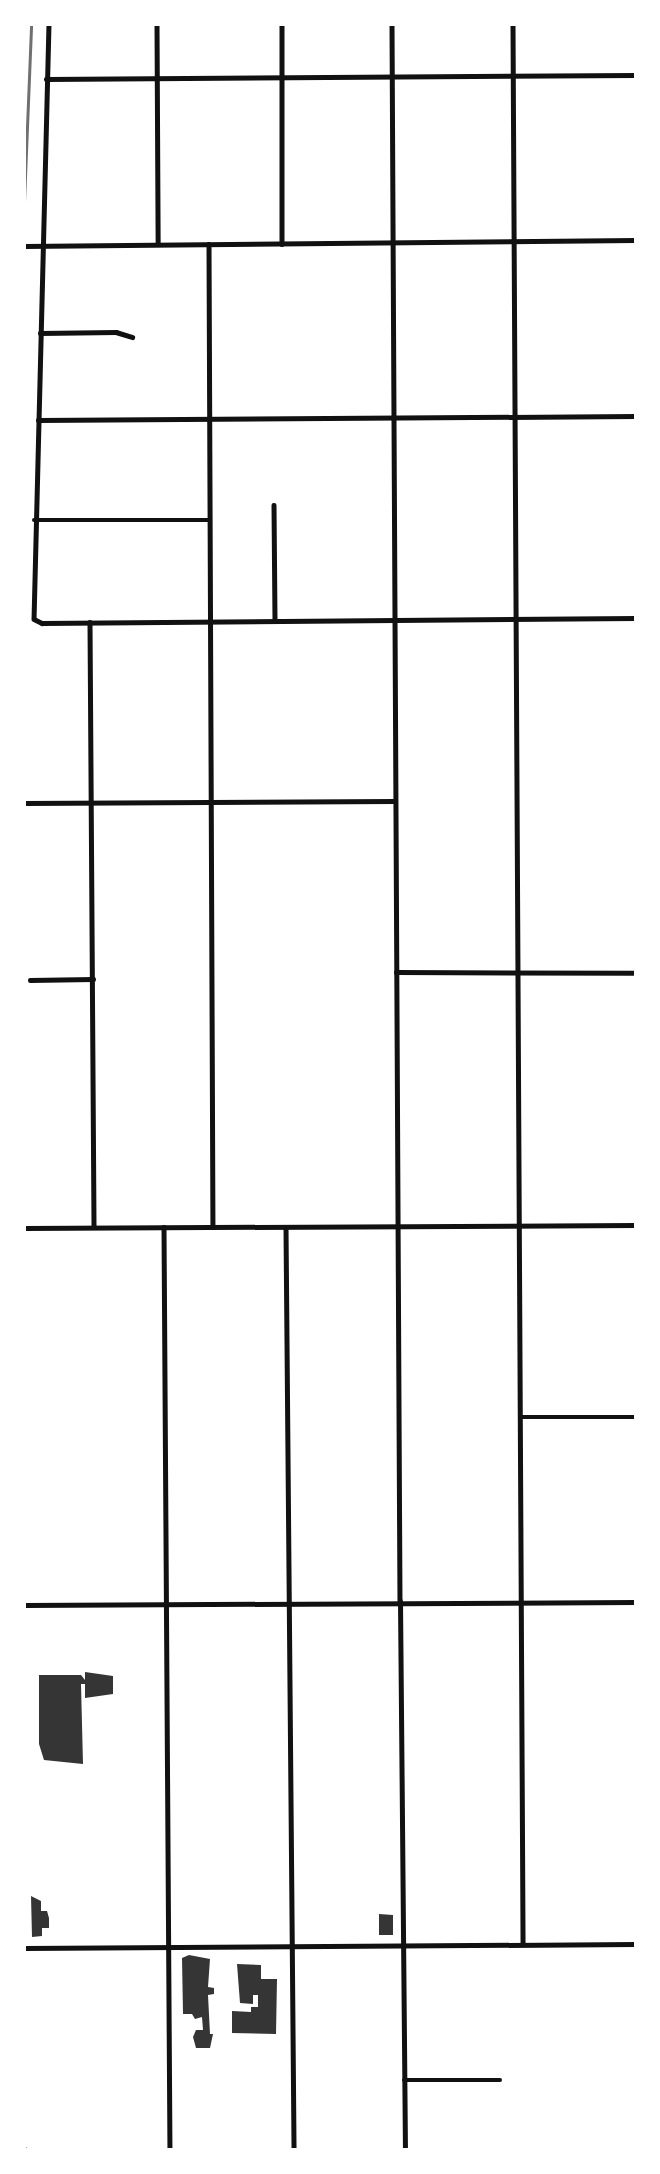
<!DOCTYPE html>
<html>
<head>
<meta charset="utf-8">
<style>
  body { margin:0 }
  #map { position:relative; width:660px; height:2174px; overflow:hidden; background:#fff; font-family:Commissioner,sans-serif }
  div>[style] { position:absolute }
  [style*='--x'] { left:calc(var(--x)*1px); top:calc(var(--y)*1px); width:calc(var(--w)*1px); rotate:calc(var(--a)*1deg) }
  .building>* { inset:0; background:#353535 }
  .minor>* { height:4.5px; margin:-2.25px; padding:0 2.25px; transform-origin:2.25px; border-radius:2.25px; background:#111 }
  .tertiary>* { height:5px; margin:-2.5px; padding:0 2.5px; transform-origin:2.5px; border-radius:2.5px; background:#111 }
  .rail>* { height:2.5px; margin:-1.25px; padding:0 1.25px; transform-origin:1.25px; border-radius:1.25px; background:#707070 }
  span { translate:-50% -50%; white-space:nowrap; text-align:center; line-height:1.15; -webkit-text-stroke:5px #fff; paint-order:stroke }
  .frame { position:absolute; inset:0; border:26px solid #fff; pointer-events:none }
</style>
</head>
<body>
<div id="map">
  <div class="building">
    <div style="clip-path:polygon(85px 1672px,113px 1676px,113px 1694px,85px 1698px,85px 1684px,81px 1684px,83px 1764px,44px 1760px,39px 1744px,39px 1675px,81px 1675px,85px 1680px)"></div>
    <div style="clip-path:polygon(31px 1896px,41px 1901px,41px 1911px,47px 1911px,49px 1918px,49px 1928px,42px 1928px,42px 1936px,32px 1937px)"></div>
    <div style="clip-path:polygon(379px 1914px,393px 1915px,393px 1935px,379px 1935px)"></div>
    <div style="clip-path:polygon(189px 1955px,210px 1959px,208px 1987px,214px 1988px,214px 1994px,208px 1995px,210px 2034px,213px 2034px,210px 2048px,196px 2048px,193px 2037px,196px 2030px,203px 2030px,202px 2017px,195px 2019px,192px 2014px,183px 2014px,182px 1958px)"></div>
    <div style="clip-path:polygon(237px 1964px,261px 1965px,261px 1979px,277px 1979px,276px 2034px,232px 2033px,232px 2011px,251px 2012px,251px 2007px,258px 2007px,258px 1995px,253px 1995px,253px 2004px,240px 2003px)"></div>
  </div>
  <div class="minor">
    <div style="--x:49;--y:24;--w:595;--a:91.44"></div>
    <div style="--x:34;--y:619;--w:9;--a:27"></div>
    <div style="--x:42;--y:623;--w:594;--a:-0.48"></div>
    <div style="--x:157;--y:24;--w:220;--a:89.7"></div>
    <div style="--x:282;--y:24;--w:220;--a:90"></div>
    <div style="--x:392;--y:24;--w:1577;--a:89.71"></div>
    <div style="--x:513;--y:24;--w:1920;--a:89.7"></div>
    <div style="--x:46;--y:79;--w:590;--a:-0.39"></div>
    <div style="--x:209;--y:244;--w:983;--a:89.77"></div>
    <div style="--x:24;--y:246;--w:612;--a:-0.56"></div>
    <div style="--x:40;--y:333;--w:76;--a:-0.8"></div>
    <div style="--x:116;--y:332;--w:17;--a:17"></div>
    <div style="--x:38;--y:420;--w:598;--a:-0.38"></div>
    <div style="--x:274;--y:505;--w:114;--a:89.5"></div>
    <div style="--x:34;--y:520;--w:176;--a:0"></div>
    <div style="--x:90;--y:622;--w:605;--a:89.62"></div>
    <div style="--x:24;--y:803;--w:371;--a:-0.3"></div>
    <div style="--x:396;--y:972;--w:240;--a:0.2"></div>
    <div style="--x:30;--y:980;--w:63;--a:-0.9"></div>
    <div style="--x:164;--y:1227;--w:923;--a:89.63"></div>
    <div style="--x:286;--y:1227;--w:923;--a:89.5"></div>
    <div style="--x:520;--y:1417;--w:116;--a:0"></div>
    <div style="--x:24;--y:1605;--w:612;--a:-0.28"></div>
    <div style="--x:404;--y:2080;--w:96;--a:0"></div>
    <div style="--x:24;--y:2148;--w:2;--a:63"></div>
  </div>
  <div class="tertiary">
    <div style="--x:24;--y:1228;--w:612;--a:-0.28"></div>
    <div style="--x:400;--y:1601;--w:549;--a:89.48"></div>
    <div style="--x:24;--y:1948;--w:612;--a:-0.37"></div>
  </div>
  <div class="rail">
    <div style="--x:24;--y:202;--w:178;--a:-87.7"></div>
  </div>
  <div class="frame"></div>
</div>
</body>
</html>
